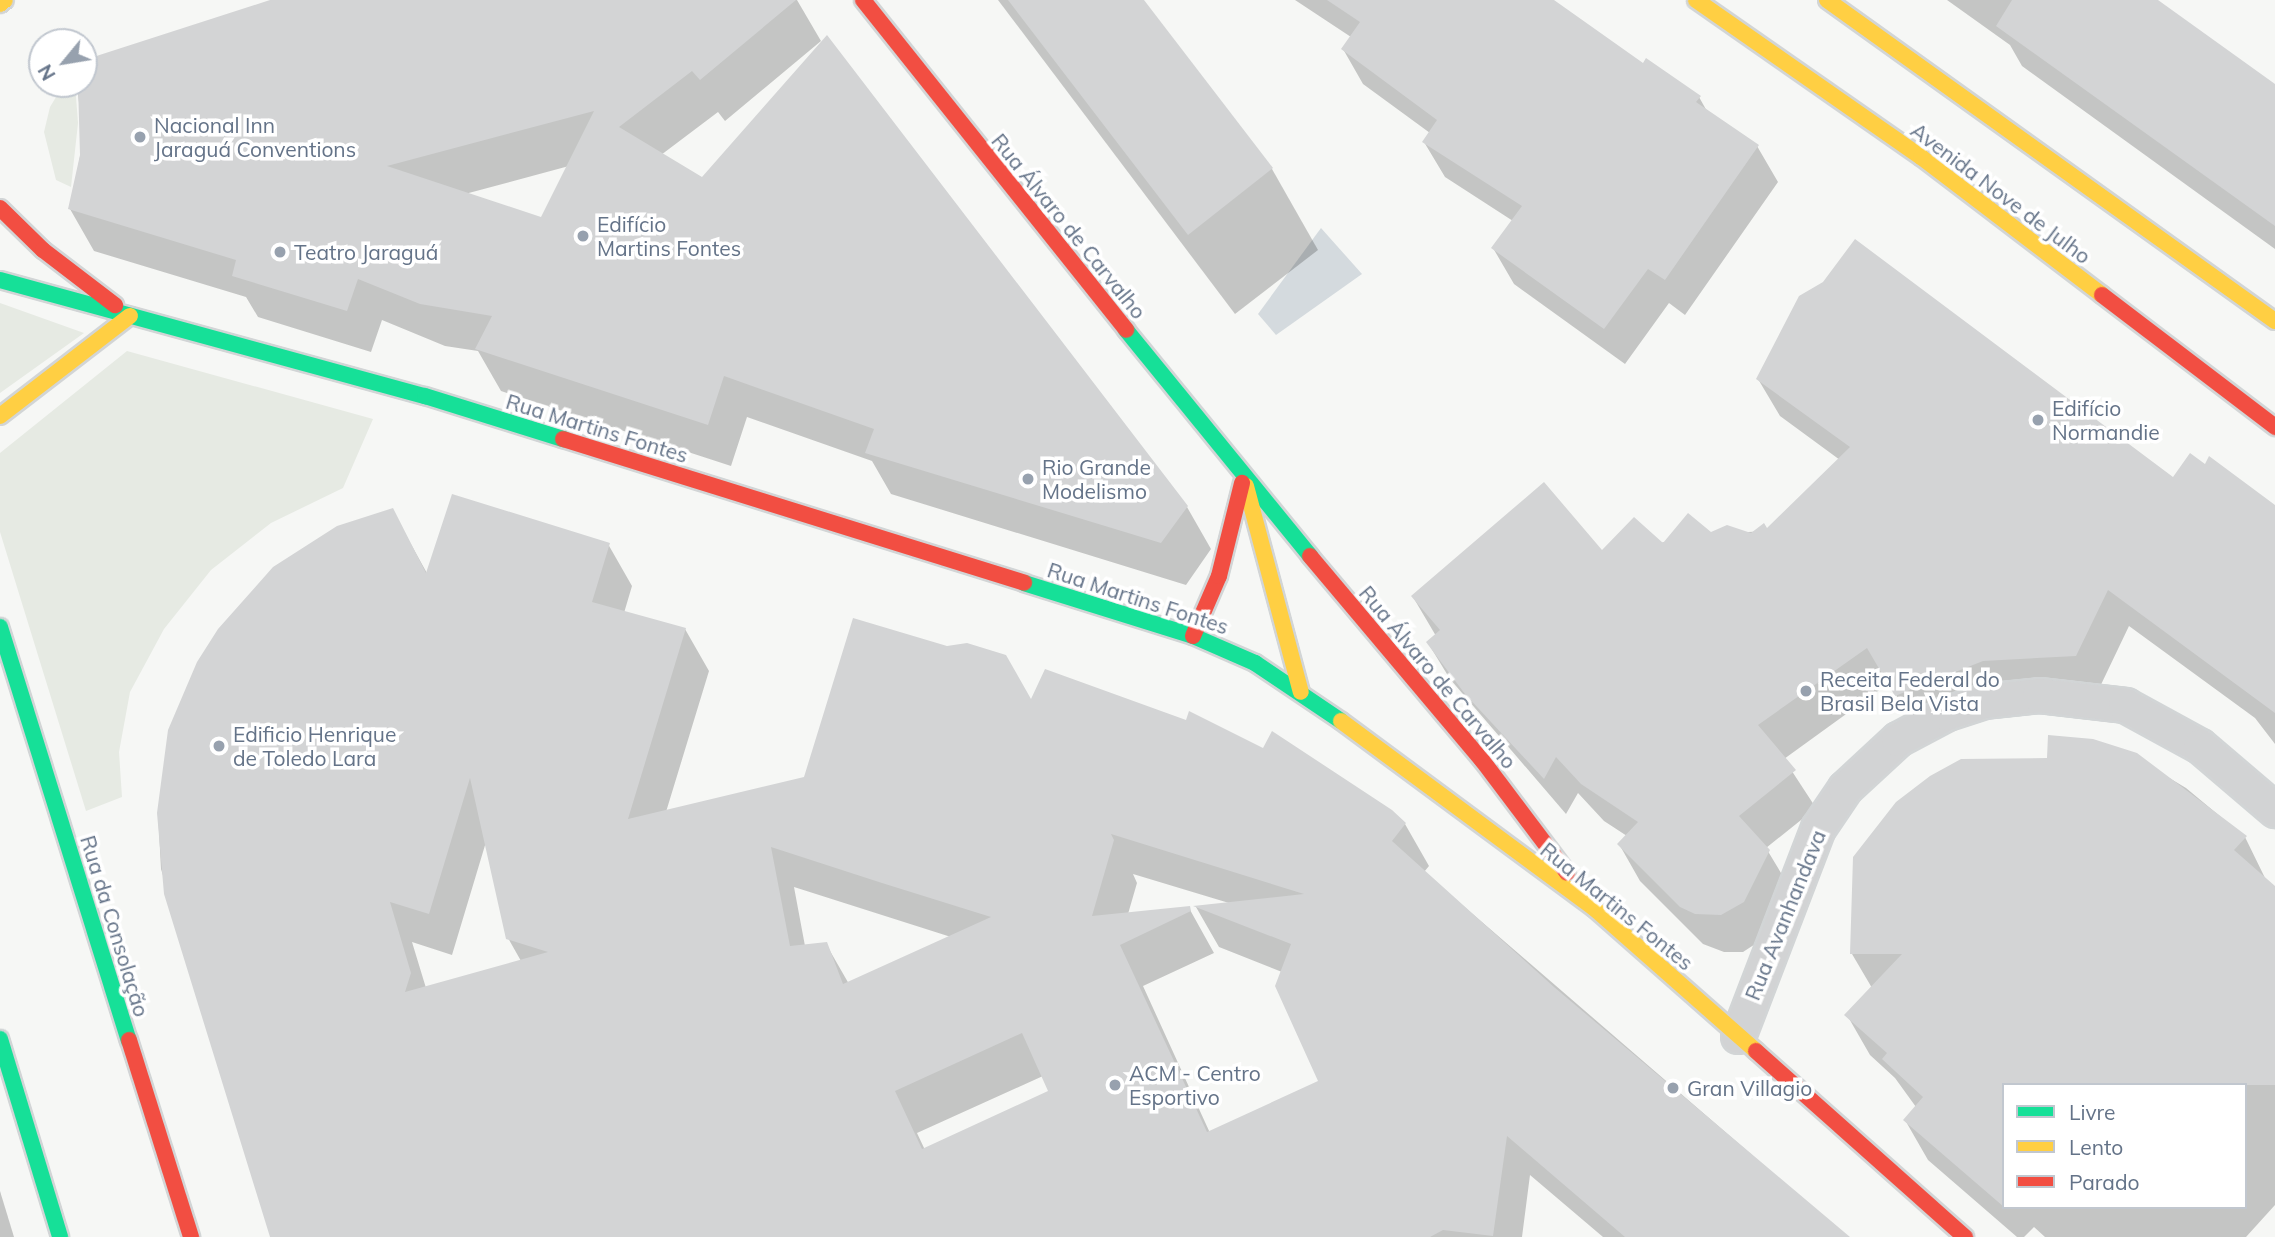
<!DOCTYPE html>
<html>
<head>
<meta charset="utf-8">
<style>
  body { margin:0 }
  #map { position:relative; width:2275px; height:1237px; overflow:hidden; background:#f6f7f5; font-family:Mulish,sans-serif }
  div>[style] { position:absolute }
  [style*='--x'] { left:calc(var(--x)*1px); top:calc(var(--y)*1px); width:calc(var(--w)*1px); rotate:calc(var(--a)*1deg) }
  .green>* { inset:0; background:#e6eae3 }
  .water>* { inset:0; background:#d4dade }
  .shadow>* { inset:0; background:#0003 }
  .building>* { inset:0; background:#d3d4d5 }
  .roads { filter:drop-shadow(2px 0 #d2d5d6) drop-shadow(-2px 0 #d2d5d6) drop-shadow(0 2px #d2d5d6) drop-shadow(0 -2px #d2d5d6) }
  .street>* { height:33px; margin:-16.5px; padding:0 16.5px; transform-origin:16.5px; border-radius:16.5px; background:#d2d3d4 }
  .fast>* { height:16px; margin:-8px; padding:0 8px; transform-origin:8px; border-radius:8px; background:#16e098 }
  .slow>* { height:16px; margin:-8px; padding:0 8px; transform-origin:8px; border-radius:8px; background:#ffcf43 }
  .jam>* { height:16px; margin:-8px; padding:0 8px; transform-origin:8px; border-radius:8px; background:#f24e42 }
  .dots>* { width:19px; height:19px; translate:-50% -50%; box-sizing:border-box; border:4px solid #fff; border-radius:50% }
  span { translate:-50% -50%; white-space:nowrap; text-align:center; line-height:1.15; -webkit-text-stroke:7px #fff; paint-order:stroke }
  .poi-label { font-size:21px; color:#647388 }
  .left { translate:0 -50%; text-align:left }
  .street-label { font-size:21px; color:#647388 }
  .legend { position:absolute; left:2002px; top:1083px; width:245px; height:126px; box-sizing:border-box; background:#fff; border:2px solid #c1c7cf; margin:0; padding:9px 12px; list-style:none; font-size:21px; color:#647388 }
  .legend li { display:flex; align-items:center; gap:14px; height:35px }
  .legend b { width:35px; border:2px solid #c1c7cf }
  .north { position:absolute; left:28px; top:28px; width:70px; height:70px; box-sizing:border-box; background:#fff; border:2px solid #c1c7cf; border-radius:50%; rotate:240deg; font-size:19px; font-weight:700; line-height:28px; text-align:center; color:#647388 }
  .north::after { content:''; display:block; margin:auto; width:24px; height:32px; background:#97a1ae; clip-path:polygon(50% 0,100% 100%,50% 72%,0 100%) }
</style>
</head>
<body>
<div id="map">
  <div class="green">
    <div style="clip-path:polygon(64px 84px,75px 84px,78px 123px,71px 187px,56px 180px,44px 132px,50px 107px)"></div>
    <div style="clip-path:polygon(0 303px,84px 333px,0 393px)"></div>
    <div style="clip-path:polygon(127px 351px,373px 419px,343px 488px,271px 523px,211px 570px,164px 629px,130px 692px,119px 752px,122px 797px,86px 811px,0 532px,0 453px)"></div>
  </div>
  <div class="water">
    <div style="clip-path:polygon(1321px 228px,1362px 274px,1276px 335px,1258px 314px)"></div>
  </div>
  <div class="shadow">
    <div style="clip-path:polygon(evenodd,277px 0,797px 0,821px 41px,725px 121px,718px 112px,661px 155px,1187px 507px,1211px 549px,1186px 585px,891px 494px,872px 461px,747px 417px,731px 466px,501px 391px,478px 351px,445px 346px,382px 320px,371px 352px,258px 317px,246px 297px,94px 251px,70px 209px,83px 141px,77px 84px,84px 84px,84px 62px,277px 0,569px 166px,542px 219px,465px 194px,569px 166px)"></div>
    <div style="clip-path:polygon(998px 0,1142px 0,1272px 169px,1318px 250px,1235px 314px)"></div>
    <div style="clip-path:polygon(1295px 0,1536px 0,1699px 97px,1708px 113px,1757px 146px,1778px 182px,1685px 315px,1669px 303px,1625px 364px,1514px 284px,1493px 248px,1513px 221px,1445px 177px,1424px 142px,1430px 133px,1363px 84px,1343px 49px,1351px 37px)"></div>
    <div style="clip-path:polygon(1947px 0,2155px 0,2275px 86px,2275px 249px,2022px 66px,2010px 45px)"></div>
    <div style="clip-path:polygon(1758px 379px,2275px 507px,2275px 744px,2255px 718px,2129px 626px,2097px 693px,1918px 732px,1889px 683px,1784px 759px,1816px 808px,1766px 848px,1790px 888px,1769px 935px,1743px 952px,1724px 952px,1703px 944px,1640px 881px,1619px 844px,1627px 836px,1604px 821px,1578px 793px,1566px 814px,1450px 679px,1428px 643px,1436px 636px,1413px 597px,1602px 553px,1711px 534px,1767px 531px,1840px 460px,1780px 416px)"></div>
    <div style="clip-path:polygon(evenodd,392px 510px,428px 575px,608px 544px,632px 586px,624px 613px,685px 629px,709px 671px,666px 812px,806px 778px,1031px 703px,1405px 824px,1429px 866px,1424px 872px,1847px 1237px,1603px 1237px,1530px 1175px,1522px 1237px,274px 1237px,161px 869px,158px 813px,392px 510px,486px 842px,508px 938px,521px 961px,426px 988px,412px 942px,452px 955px,486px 842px,392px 510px,1133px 874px,1229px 903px,1196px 907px,1219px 947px,1282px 972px,1320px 1082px,1210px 1133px,1143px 986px,1214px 953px,1189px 908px,1128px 914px,1137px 883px,1133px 874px,392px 510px,794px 887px,951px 937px,849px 984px,826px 944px,805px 946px,794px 887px,392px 510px,1043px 1076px,1051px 1092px,925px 1150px,917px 1133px,1043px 1076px)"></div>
    <div style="clip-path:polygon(evenodd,2121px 749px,2186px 788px,2245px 837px,2266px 880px,2275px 888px,2275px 1205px,2246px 1237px,2045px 1237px,2034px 1227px,2024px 1237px,2017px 1237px,1928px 1160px,1905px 1120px,1916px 1107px,1895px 1078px,1870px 1055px,1847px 1015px,1872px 988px,1852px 954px,2048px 759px,2121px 749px,2004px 1085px,2245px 1085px,2245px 1207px,2004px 1207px,2004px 1085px)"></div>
    <div style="clip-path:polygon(0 1191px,14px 1237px,0 1237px)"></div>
  </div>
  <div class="building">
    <div style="clip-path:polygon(evenodd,270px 0,796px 0,700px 80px,692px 71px,619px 127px,702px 177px,827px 35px,1188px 506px,1161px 543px,865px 453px,874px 429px,724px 376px,708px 425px,475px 349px,492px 316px,420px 304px,358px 279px,347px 311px,232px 276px,236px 260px,68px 209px,80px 155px,78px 84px,84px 84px,84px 60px,270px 0,594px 111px,541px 217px,387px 166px,594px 111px)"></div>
    <div style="clip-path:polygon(1008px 0,1144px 0,1273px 168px,1188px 235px)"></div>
    <div style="clip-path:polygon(1327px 0,1554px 0,1643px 63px,1646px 58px,1701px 96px,1696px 102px,1759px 145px,1665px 280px,1648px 269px,1604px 329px,1491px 248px,1522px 206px,1422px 142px,1437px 120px,1341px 49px,1360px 22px)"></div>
    <div style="clip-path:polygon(2012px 0,2158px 0,2275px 84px,2275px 226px,1996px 26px)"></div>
    <div style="clip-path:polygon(1855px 239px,2173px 477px,2190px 453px,2205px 464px,2209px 456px,2275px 505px,2275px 713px,2108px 590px,2076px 656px,1983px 661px,1895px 696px,1867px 648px,1758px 725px,1796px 770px,1739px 816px,1770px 850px,1744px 902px,1721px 915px,1695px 914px,1680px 907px,1617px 844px,1638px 822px,1581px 784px,1556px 757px,1544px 779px,1465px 694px,1426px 642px,1440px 630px,1411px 596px,1544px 482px,1602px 550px,1634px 517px,1663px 543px,1688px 513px,1711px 532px,1727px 525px,1751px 533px,1764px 523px,1767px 528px,1850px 447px,1756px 379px,1799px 296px,1823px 282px)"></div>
    <div style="clip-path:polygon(evenodd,452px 494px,610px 543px,592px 602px,686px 628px,628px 819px,804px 777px,853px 618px,947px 646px,967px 643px,1006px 655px,1031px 699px,1045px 669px,1186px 720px,1189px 711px,1263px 748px,1272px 731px,1392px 810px,1406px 823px,1392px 841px,1554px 987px,1850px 1237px,1625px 1237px,1507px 1136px,1493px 1236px,1443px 1230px,1430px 1237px,270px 1237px,164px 894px,157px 813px,168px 730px,197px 662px,218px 629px,273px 567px,337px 526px,393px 508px,426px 573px,452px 494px,470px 778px,506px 939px,548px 952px,405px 992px,411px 973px,390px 902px,429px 914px,470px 778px,452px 494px,1111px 834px,1304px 894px,1193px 906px,1291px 944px,1275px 986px,1318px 1081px,1207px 1132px,1120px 945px,1191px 911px,1190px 906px,1092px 916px,1114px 840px,1111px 834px,452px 494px,771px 847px,882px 883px,991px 917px,843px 984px,827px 942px,790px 946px,771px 847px,452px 494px,1022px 1033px,1048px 1091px,922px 1149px,895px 1091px,1022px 1033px)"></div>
    <div style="clip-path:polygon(2048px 735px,2093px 739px,2137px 753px,2247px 836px,2234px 850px,2275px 886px,2275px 1085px,2004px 1085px,2004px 1207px,1903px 1120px,1923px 1097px,1882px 1059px,1887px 1053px,1844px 1015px,1902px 954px,1850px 954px,1853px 857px,1896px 802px,1930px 776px,1961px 759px,2047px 758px)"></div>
  </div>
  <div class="roads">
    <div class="street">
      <div style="--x:1738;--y:1036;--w:223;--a:-69"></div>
      <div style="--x:1818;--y:828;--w:48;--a:-56"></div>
      <div style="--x:1845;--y:788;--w:72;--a:-42.8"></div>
      <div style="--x:1898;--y:739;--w:55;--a:-28"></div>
      <div style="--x:1947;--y:713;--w:38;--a:-18"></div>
      <div style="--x:1983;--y:701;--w:56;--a:-6.1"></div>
      <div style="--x:2039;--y:695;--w:87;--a:6.6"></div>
      <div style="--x:2125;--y:705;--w:85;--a:28.7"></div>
      <div style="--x:2200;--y:746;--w:99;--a:40.5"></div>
    </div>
    <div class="fast">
      <div style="--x:0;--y:280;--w:441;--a:15.3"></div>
      <div style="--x:425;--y:396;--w:145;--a:17.3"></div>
      <div style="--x:1126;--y:330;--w:291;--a:50.8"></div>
      <div style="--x:1024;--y:583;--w:177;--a:17.4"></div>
      <div style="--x:1193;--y:636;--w:68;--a:23.5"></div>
      <div style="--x:1255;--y:663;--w:104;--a:34"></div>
      <div style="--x:0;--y:627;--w:433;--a:72.7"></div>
      <div style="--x:0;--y:1039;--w:207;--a:73.1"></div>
    </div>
    <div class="slow">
      <div style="--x:1696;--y:0;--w:274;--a:34.9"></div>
      <div style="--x:1921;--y:157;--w:228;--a:37.3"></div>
      <div style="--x:1827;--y:0;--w:551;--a:35.62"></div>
      <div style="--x:0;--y:4;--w:6;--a:-39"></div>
      <div style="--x:0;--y:416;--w:164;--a:-37.6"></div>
      <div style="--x:1246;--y:486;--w:213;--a:75.1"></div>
      <div style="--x:1341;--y:721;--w:315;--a:36.5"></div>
      <div style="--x:1594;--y:908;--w:216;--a:41.4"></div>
    </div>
    <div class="jam">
      <div style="--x:863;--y:0;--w:422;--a:51.4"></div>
      <div style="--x:0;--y:208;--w:60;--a:44.3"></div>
      <div style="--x:43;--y:250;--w:91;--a:37.4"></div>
      <div style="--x:2102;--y:295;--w:218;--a:37.3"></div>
      <div style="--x:563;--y:439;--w:483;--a:17.3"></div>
      <div style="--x:1310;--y:556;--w:267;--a:49.9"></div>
      <div style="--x:1482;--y:760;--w:141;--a:53"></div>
      <div style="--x:1193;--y:636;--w:65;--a:-66.6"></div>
      <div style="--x:1219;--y:576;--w:96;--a:-76.1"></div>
      <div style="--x:129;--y:1040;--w:207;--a:72.5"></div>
      <div style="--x:1756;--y:1051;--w:280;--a:41.7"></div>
    </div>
  </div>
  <div class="dots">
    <div style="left:140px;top:137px;background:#97a1ae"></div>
    <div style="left:583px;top:236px;background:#97a1ae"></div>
    <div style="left:280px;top:252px;background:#97a1ae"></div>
    <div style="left:2038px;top:420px;background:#97a1ae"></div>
    <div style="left:1028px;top:479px;background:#97a1ae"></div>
    <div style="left:1806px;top:691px;background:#97a1ae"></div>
    <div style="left:219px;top:746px;background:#97a1ae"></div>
    <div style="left:1115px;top:1085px;background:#97a1ae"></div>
    <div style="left:1673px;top:1088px;background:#97a1ae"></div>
  </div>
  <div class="poi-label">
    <span class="left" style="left:154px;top:137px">Nacional Inn<br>Jaraguá Conventions</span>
    <span class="left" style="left:597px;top:236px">Edifício<br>Martins Fontes</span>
    <span class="left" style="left:294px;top:252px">Teatro Jaraguá</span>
    <span class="left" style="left:2052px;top:420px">Edifício<br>Normandie</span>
    <span class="left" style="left:1042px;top:479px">Rio Grande<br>Modelismo</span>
    <span class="left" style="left:1820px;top:691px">Receita Federal do<br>Brasil Bela Vista</span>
    <span class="left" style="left:233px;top:746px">Edificio Henrique<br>de Toledo Lara</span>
    <span class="left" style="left:1129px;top:1085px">ACM - Centro<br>Esportivo</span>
    <span class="left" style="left:1687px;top:1088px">Gran Villagio</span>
  </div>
  <div class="street-label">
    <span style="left:2001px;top:193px;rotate:37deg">Avenida Nove de Julho</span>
    <span style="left:1069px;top:226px;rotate:51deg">Rua Álvaro de Carvalho</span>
    <span style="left:597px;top:428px;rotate:17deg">Rua Martins Fontes</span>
    <span style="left:1138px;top:598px;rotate:18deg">Rua Martins Fontes</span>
    <span style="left:1438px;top:677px;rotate:50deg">Rua Álvaro de Carvalho</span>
    <span style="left:1617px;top:906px;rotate:39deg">Rua Martins Fontes</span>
    <span style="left:1785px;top:915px;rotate:-68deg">Rua Avanhandava</span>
    <span style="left:115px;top:926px;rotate:73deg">Rua da Consolação</span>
  </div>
  <ul class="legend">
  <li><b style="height:9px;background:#16e098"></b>Livre</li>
  <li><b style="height:9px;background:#ffcf43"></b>Lento</li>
  <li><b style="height:9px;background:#f24e42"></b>Parado</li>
  </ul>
  <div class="north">N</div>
</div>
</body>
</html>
